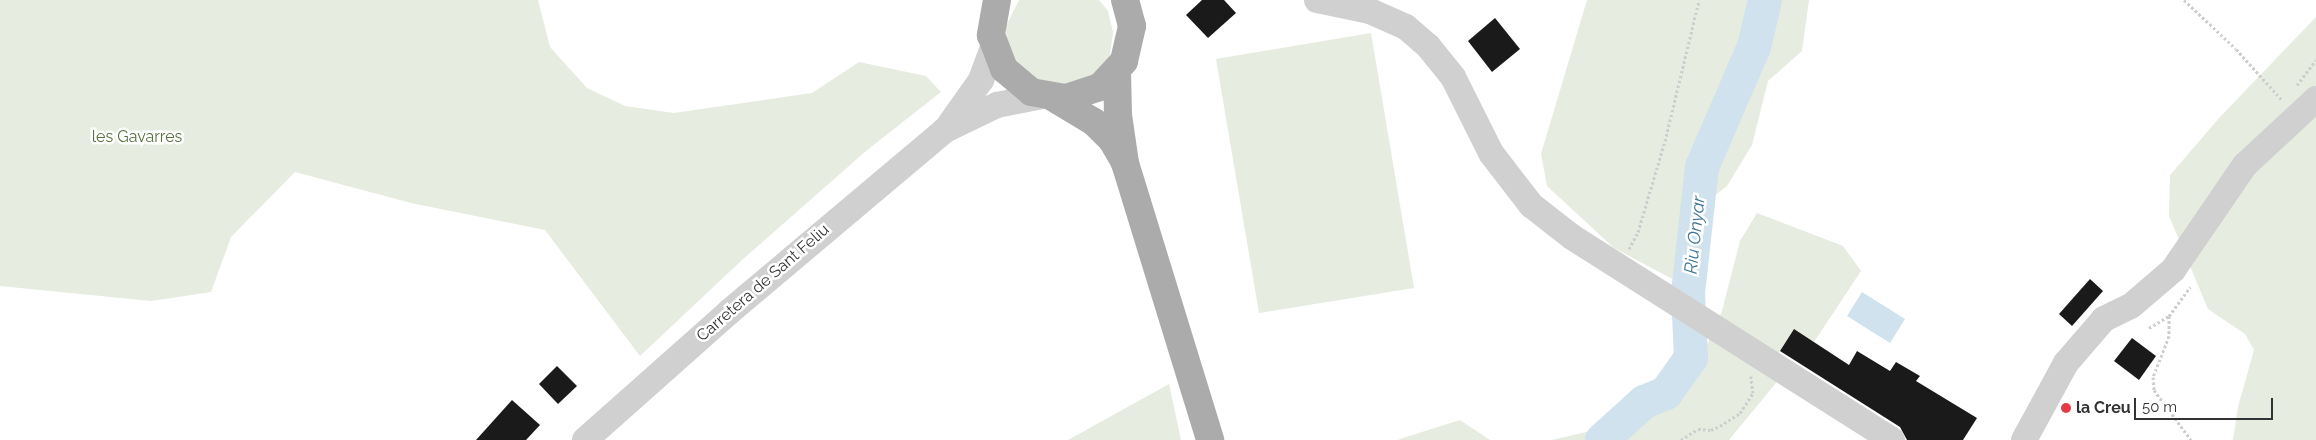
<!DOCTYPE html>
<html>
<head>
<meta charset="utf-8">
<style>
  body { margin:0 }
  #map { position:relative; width:2316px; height:440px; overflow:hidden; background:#fff; font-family:Raleway,sans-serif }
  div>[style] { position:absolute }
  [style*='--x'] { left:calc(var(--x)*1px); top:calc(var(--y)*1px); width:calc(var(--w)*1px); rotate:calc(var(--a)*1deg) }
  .green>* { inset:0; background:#e6ecdf }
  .water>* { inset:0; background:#cfe2ee }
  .river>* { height:34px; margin:-17px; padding:0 17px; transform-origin:17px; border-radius:17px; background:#cfe2ee }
  .building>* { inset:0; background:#1a1a1a }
  .path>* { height:3px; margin-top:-1.5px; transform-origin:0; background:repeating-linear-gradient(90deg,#cdcdcd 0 2.5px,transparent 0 5px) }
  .minor>* { height:26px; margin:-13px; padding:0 13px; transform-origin:13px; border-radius:13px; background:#d0d0d0 }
  .major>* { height:28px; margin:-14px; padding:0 14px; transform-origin:14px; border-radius:14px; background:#ababab }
  .dots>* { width:14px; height:14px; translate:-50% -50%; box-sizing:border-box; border:2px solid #fff; border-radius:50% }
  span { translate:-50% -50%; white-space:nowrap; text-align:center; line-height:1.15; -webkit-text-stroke:5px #fff; paint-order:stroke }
  .park-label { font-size:16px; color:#56703f }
  .street-label { font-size:16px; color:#333 }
  .poi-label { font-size:16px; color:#333; font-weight:700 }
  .left { translate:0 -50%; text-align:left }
  .water-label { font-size:18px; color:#3f7597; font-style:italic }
  .scale { position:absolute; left:2134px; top:398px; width:139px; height:22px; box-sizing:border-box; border:2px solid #333; border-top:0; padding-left:6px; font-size:15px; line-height:18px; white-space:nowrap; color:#333; -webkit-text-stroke:4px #fff; paint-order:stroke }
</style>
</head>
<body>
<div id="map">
  <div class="green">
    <div style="clip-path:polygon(0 0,538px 0,550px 47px,587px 88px,625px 106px,674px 113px,812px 93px,859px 62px,926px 76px,941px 92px,866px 151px,742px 260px,640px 356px,545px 230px,411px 203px,295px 172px,231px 237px,211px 292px,151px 301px,0 286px)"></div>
    <div style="clip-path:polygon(1019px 0,1099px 0,1108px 11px,1113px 32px,1110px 55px,1098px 73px,1056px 89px,1017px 69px,1007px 49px,1006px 26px)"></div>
    <div style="clip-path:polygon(1587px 0,1809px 0,1802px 51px,1768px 81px,1752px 145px,1727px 186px,1682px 220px,1678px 282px,1614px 248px,1547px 186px,1541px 154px)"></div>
    <div style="clip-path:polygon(2316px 17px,2316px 440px,2233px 440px,2238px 407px,2254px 350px,2245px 334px,2208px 309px,2169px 216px,2170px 175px,2220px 117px)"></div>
    <div style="clip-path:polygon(1371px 33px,1414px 288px,1259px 313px,1216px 59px)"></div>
    <div style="clip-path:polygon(1757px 213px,1843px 246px,1861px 271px,1814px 342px,1794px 329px,1778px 354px,1785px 372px,1729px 440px,1552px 440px,1654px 416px,1694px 374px,1722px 311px,1740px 241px)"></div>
    <div style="clip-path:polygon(1169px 384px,1181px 440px,1068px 440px)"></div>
    <div style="clip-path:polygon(1460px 420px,1490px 440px,1398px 440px,1403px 438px)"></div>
  </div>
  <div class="water">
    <div style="clip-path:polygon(1862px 292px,1905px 319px,1890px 343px,1847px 316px)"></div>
  </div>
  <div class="river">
    <div style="--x:1602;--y:440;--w:57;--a:-42.1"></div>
    <div style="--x:1644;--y:402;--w:24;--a:-22"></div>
    <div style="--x:1666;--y:393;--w:43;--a:-54.5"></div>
    <div style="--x:1691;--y:358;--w:65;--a:-92.6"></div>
    <div style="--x:1688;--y:293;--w:127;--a:-83.7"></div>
    <div style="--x:1702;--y:167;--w:131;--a:-66.6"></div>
    <div style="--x:1754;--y:47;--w:48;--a:-76.8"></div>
  </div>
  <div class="building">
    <div style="clip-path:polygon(1202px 0,1224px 0,1236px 13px,1208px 38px,1186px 15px)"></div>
    <div style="clip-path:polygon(1495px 18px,1520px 49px,1492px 72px,1468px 41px)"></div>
    <div style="clip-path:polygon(2090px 279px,2103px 291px,2072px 326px,2059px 314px)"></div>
    <div style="clip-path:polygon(1794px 329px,1849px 365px,1857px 351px,1890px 371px,1896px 362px,1920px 376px,1916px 381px,1977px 418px,1963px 440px,1907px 440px,1900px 427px,1780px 351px)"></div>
    <div style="clip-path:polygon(2132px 338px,2156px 356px,2139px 380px,2114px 361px)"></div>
    <div style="clip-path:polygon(557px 366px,577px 386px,558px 404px,539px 384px)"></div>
    <div style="clip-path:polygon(512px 400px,540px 425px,526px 440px,476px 440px)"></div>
  </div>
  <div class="path">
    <div style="--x:2184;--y:0;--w:71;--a:43.3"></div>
    <div style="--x:2236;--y:49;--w:70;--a:47.9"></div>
    <div style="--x:2297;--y:85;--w:31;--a:-53"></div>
    <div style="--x:1629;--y:249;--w:19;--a:-62"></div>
    <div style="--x:1638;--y:232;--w:95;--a:-73.5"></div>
    <div style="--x:1665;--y:141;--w:145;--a:-76.4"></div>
    <div style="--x:2169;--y:316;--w:20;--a:90"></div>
    <div style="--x:2169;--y:336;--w:44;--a:111.3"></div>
    <div style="--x:2153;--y:377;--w:13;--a:86"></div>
    <div style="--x:2154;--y:390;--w:62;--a:53.5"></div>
    <div style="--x:2149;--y:328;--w:23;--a:-31"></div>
    <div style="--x:2169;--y:316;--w:36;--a:-54"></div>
    <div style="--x:1681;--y:440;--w:20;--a:-33"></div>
    <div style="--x:1698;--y:429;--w:13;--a:4"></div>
    <div style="--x:1711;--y:430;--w:10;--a:-24"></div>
    <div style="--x:1720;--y:426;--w:24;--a:-33"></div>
    <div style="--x:1740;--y:413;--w:24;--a:-57"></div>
    <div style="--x:1753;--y:393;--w:17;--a:-97"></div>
  </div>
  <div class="minor">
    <div style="--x:1317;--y:0;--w:54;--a:11.7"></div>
    <div style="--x:1370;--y:11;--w:39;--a:24"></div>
    <div style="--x:1406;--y:27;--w:29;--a:41"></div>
    <div style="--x:1428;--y:46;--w:40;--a:51"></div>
    <div style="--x:1453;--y:77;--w:85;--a:63.4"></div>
    <div style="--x:1491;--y:153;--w:66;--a:52.4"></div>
    <div style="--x:1531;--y:205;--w:52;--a:38"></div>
    <div style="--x:1572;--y:237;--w:379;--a:32.4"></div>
    <div style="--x:950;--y:124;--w:54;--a:-54.8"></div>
    <div style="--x:981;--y:80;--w:35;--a:-70"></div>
    <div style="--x:585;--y:440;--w:193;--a:-41.6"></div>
    <div style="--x:729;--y:312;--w:282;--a:-40.1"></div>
    <div style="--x:945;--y:130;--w:58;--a:-25.7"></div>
    <div style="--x:997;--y:105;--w:46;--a:-11.3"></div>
    <div style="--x:2024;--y:440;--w:88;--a:-61.4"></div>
    <div style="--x:2066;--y:363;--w:58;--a:-49.2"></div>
    <div style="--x:2104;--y:319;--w:30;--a:-26"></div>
    <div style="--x:2131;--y:306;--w:55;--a:-40.6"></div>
    <div style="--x:2173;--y:270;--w:127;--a:-55.6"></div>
    <div style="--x:2245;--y:165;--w:97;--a:-42.9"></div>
  </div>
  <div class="major">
    <div style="--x:997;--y:0;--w:36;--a:100"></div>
    <div style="--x:991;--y:35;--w:36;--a:69"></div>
    <div style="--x:1004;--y:69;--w:35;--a:40"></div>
    <div style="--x:1031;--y:92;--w:36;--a:10"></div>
    <div style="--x:1066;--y:98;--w:36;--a:-18"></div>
    <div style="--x:1100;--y:87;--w:35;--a:-47"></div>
    <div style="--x:1124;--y:61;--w:36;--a:-77"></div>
    <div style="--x:1132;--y:26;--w:27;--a:-105"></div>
    <div style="--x:1117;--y:71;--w:44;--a:88.7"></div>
    <div style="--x:1118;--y:115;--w:49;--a:81.7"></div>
    <div style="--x:1125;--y:163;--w:290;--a:72.9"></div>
    <div style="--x:1054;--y:98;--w:47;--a:31"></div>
    <div style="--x:1094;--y:122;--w:25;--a:45"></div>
    <div style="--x:1112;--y:140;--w:22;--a:60"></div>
  </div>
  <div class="dots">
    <div style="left:2066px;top:408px;background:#e63946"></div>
  </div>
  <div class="park-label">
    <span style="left:137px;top:137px">les Gavarres</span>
  </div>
  <div class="street-label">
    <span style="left:763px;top:283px;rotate:-41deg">Carretera de Sant Feliu</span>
  </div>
  <div class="poi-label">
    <span class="left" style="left:2076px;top:408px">la Creu</span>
  </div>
  <div class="water-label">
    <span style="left:1695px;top:235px;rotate:-84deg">Riu Onyar</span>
  </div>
  <div class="scale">50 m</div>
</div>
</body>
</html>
